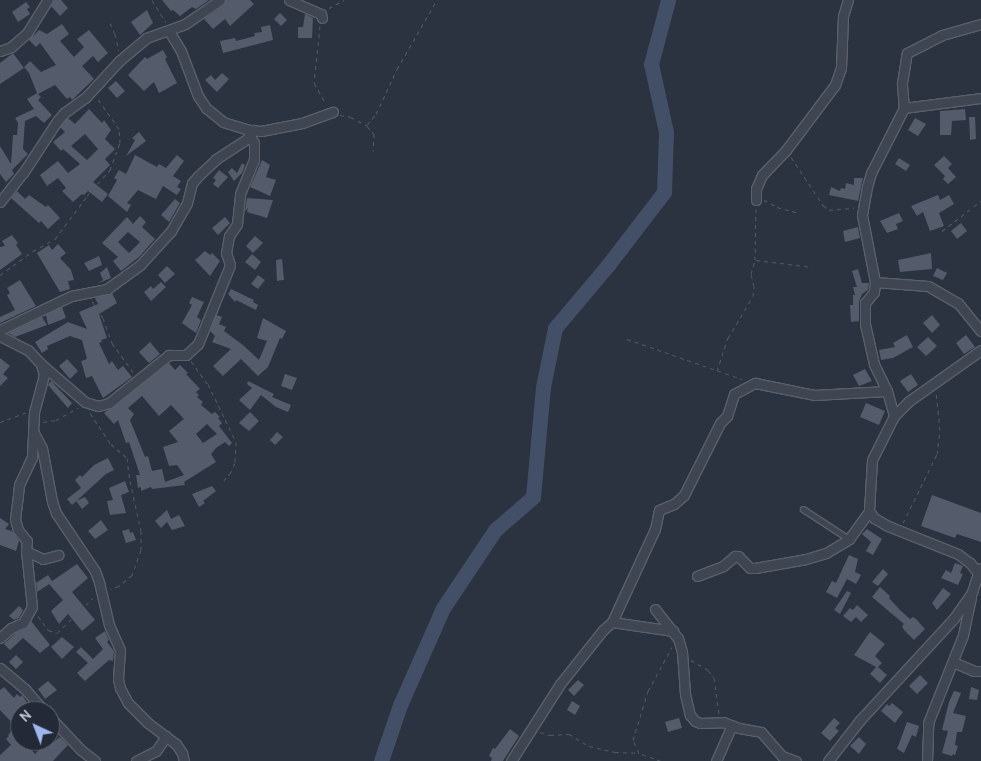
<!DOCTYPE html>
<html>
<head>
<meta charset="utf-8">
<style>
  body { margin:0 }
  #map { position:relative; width:981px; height:761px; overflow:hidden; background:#2b3240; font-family:Cabin,sans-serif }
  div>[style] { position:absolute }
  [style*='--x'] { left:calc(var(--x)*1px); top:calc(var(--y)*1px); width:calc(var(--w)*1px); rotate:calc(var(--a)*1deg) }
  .river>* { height:15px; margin:-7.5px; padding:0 7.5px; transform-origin:7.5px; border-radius:7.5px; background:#434f67 }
  .building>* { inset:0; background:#545b6b }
  .path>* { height:1px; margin-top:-0.5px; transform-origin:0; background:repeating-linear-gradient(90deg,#4d5c60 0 4px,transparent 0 8px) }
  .roads { filter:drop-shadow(1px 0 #5a606b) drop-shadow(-1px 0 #5a606b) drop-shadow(0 1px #5a606b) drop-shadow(0 -1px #5a606b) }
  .lane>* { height:4.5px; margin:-2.25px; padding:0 2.25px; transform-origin:2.25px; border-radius:2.25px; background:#3f4551 }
  .street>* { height:9px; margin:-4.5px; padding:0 4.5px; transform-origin:4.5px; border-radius:4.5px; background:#3f4551 }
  span { translate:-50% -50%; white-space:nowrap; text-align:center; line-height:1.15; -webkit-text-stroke:5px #232936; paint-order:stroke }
  .north { position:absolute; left:10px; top:701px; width:50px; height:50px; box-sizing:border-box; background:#232936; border:1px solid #606571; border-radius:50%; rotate:317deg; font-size:14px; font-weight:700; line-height:20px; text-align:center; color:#bcc0ca }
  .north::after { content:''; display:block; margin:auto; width:18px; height:22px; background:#9fb7ec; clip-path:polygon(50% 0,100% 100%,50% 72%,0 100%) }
</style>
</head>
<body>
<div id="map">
  <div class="river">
    <div style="--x:381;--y:761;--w:59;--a:-71.3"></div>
    <div style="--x:400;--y:705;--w:106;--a:-66.1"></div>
    <div style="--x:443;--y:608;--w:94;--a:-56.3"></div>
    <div style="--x:495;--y:530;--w:50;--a:-41"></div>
    <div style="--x:533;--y:497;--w:110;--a:-84.8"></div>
    <div style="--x:543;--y:387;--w:60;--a:-78.5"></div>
    <div style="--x:555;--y:328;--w:82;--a:-49.9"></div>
    <div style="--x:608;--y:265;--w:92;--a:-52.5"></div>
    <div style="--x:664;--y:192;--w:60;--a:-88.1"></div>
    <div style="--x:666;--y:132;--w:70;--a:-102.4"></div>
    <div style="--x:651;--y:64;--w:66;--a:-75.1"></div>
  </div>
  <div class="building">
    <div style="clip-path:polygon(54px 0,61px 0,68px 8px,60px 16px,51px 6px)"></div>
    <div style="clip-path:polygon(162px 0,209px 0,196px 9px,192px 7px,180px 16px,173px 10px,171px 11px)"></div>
    <div style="clip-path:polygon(226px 0,250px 0,254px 4px,230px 26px,225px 19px,213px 29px,204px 19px,224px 5px)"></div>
    <div style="clip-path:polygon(26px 2px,30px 7px,27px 9px,30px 14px,18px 22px,12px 12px)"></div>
    <div style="clip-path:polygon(147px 10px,153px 23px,140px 35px,131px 22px)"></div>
    <div style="clip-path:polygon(280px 13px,287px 20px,281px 26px,274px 19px)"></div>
    <div style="clip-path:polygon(305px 14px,313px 18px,312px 38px,298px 38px,298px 27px,303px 27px)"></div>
    <div style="clip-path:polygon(62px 24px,69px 34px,60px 41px,74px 57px,84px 47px,77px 39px,89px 30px,108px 53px,98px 62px,93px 56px,82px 66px,94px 79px,72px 100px,70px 97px,67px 99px,55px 85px,38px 94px,41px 97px,38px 100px,52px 115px,44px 123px,36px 116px,25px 121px,23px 149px,28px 154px,12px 170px,14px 174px,6px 182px,0 174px,0 146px,11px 164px,13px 135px,17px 135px,18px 123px,15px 118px,34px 109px,27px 99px,37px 93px,29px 73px,24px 67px,30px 61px,41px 72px,56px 65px,40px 43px,36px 47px,29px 40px,39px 30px,47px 34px)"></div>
    <div style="clip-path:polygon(270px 25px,273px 40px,223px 53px,220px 41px,235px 38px,236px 41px,255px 36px,254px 33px,262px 32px,261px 27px)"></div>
    <div style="clip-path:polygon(163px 50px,167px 57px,165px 59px,177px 83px,159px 93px,154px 82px,144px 91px,128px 75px,145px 57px,147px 59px)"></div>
    <div style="clip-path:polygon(13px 53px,24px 68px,0 84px,0 63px)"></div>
    <div style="clip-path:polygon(222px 73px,229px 79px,217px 92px,205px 80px,211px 75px,215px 80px)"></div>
    <div style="clip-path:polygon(116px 81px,125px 91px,117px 98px,108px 88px)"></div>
    <div style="clip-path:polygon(evenodd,89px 109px,102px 123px,104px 120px,111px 130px,105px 139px,115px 149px,105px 159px,110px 165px,93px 182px,108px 194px,102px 202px,88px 191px,84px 195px,82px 194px,73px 202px,62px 191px,66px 188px,58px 178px,47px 186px,40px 175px,58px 161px,68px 173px,80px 164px,63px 149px,61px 151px,53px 142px,65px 132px,60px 127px,68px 118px,75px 124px,89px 109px,85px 134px,98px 149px,87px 160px,71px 146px,85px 134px)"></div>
    <div style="clip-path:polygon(965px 109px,966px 120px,952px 121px,951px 135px,940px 135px,940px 111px)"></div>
    <div style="clip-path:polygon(969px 117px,975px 117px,976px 139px,970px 140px)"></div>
    <div style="clip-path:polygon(915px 118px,926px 124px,918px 136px,908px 130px)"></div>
    <div style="clip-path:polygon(139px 132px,146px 141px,126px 156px,135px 140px,132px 138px)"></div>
    <div style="clip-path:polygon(135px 155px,157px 167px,159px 164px,166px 168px,177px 155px,184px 161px,173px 176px,181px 181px,177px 187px,181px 189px,177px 195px,163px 186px,156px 199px,138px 190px,127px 203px,131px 205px,127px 212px,108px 196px,117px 180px,114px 178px,119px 170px,126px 174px)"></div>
    <div style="clip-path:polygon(944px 156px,952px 164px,948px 168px,956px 177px,948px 184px,943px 179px,945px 176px,934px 165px)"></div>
    <div style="clip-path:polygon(899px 158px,910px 165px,906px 171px,895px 164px)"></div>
    <div style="clip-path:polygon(262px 160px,270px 165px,266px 177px,276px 180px,270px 196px,250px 187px)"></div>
    <div style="clip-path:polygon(242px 163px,245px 165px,242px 173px,234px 181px,228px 172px,232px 168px,237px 173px)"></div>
    <div style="clip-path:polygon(219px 170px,228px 177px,218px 188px,213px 184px,216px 180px,213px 178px)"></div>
    <div style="clip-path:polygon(854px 178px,863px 178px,858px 201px,829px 195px,831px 187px,840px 191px,841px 188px,845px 189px,846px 183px,854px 185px)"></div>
    <div style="clip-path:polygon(17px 191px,25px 199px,29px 195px,46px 207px,48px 205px,60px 218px,48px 229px,41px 221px,39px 223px,11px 198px)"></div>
    <div style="clip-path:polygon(938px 195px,940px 200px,949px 195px,954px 204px,939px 213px,944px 226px,930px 231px,923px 212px,917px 216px,911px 206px)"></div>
    <div style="clip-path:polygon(247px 198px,273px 200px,267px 218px,247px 212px,248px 208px,245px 211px)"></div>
    <div style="clip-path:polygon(175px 199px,180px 203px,169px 222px,161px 215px)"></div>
    <div style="clip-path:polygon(899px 213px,903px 221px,896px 224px,898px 229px,887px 233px,880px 221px)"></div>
    <div style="clip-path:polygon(evenodd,140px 216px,146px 222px,142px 227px,155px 239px,139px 257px,121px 271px,113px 261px,118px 257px,102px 243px,127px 217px,133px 224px,140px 216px,128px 232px,140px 242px,129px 253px,118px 242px,128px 232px)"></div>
    <div style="clip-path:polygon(225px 217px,230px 223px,218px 235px,212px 228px)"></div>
    <div style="clip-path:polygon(961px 223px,967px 231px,957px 239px,951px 231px)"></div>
    <div style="clip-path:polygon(858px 227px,860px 238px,845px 242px,843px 231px)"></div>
    <div style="clip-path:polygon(12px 235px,18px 243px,16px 245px,22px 254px,0 270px,0 247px,5px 246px,2px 241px)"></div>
    <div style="clip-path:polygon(255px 236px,263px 243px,253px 253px,246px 246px)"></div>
    <div style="clip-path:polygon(58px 244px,66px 253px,60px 258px,71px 270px,74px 280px,68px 281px,70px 289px,60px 292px,37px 253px,49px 245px,52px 250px)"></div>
    <div style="clip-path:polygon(205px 251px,210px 255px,212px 253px,220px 261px,210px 276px,195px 260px)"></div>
    <div style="clip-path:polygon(931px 253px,932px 269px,900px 272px,898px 260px)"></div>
    <div style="clip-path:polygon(252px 254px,261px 262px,255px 270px,245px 262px)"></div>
    <div style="clip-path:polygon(99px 256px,102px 265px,89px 271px,84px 263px)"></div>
    <div style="clip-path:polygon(282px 259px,284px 280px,277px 281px,276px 260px)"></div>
    <div style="clip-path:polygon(167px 266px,175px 274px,165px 283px,158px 275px)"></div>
    <div style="clip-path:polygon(107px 267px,111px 278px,97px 284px,103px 280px,100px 273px)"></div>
    <div style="clip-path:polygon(937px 268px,947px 273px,943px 280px,933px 276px)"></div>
    <div style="clip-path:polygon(858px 269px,862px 283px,869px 283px,868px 290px,862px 294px,859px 302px,859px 321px,851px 322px,850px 305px,853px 305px,853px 295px,855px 295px,853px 287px,857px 287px,852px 271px)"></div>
    <div style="clip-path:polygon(258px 275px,265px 280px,258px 289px,251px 284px)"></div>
    <div style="clip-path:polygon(20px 280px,36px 306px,0 323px,0 317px,15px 310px,7px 295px,10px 293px,7px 288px)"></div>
    <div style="clip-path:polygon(161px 282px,166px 287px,151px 301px,144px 292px,151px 286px,153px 289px)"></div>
    <div style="clip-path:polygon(231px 289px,254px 300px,253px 302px,258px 305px,256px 310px,236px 300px,235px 302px,228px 294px)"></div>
    <div style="clip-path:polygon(112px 293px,117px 303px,99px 314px,107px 338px,101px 340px,102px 342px,99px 343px,109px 364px,112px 361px,118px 370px,123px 366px,132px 377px,103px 398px,92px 376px,86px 378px,81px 361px,87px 359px,82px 340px,70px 336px,47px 346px,48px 349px,42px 353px,35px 342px,68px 322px,87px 329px,79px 312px,98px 304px,95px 298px)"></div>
    <div style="clip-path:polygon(192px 297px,204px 302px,197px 317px,201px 320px,196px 333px,182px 323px,192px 305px,189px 303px)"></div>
    <div style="clip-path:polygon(62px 307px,66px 318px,48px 325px,46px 315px)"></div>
    <div style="clip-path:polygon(216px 315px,222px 317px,219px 324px,226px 327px,224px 331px,243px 345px,259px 360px,267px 341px,257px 338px,263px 318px,286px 331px,282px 339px,280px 338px,268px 367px,258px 376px,241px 359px,223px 376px,213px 366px,231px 349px,212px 342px,215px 336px,210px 331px)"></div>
    <div style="clip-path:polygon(932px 315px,940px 325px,932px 333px,923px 323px)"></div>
    <div style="clip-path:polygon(42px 317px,47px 325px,15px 337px,8px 333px)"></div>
    <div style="clip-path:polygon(907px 335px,913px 347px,893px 358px,881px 360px,879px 350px,895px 347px,893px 343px)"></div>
    <div style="clip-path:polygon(966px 335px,975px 347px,964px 354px,956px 343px)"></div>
    <div style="clip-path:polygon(928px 337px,937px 346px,926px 356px,917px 347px)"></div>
    <div style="clip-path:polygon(150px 342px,160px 354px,149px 363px,139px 352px)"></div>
    <div style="clip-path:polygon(0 358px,10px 366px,3px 374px,8px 378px,0 386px)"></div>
    <div style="clip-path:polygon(67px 359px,78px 371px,70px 379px,59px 366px)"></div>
    <div style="clip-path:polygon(evenodd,169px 363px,175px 370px,180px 365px,188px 373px,186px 374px,200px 389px,196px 392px,199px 395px,197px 397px,203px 402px,201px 405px,212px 414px,215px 412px,220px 417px,218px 418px,222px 423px,219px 426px,232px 443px,229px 446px,225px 442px,216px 448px,211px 454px,216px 462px,184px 482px,185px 485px,152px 489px,151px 487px,141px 491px,141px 487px,138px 488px,136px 475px,140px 475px,129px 442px,126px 443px,118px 420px,114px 424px,104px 413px,169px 363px,142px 396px,159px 416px,171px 405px,184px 419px,169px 431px,178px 442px,163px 447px,169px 466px,177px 465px,184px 475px,165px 482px,162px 469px,152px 471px,148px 456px,145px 457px,130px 420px,134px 414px,128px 408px,142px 396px,169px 363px,207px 424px,217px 434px,203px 443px,196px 434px,207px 424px)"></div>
    <div style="clip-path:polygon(865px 369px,872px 381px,859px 386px,853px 375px)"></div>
    <div style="clip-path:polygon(285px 374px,297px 378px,292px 390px,281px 386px)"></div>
    <div style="clip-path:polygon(911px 374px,918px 385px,908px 392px,900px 381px)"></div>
    <div style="clip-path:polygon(51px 381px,72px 403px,68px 408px,48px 385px)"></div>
    <div style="clip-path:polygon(248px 381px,274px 394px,272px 397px,291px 405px,288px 412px,276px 407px,261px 395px,250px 410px,239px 400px,252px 388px,247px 384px)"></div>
    <div style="clip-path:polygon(866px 403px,885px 411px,879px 425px,860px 417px)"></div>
    <div style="clip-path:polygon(250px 412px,259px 421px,249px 431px,239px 423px)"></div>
    <div style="clip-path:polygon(277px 432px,283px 437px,275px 445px,270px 440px)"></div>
    <div style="clip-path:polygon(108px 458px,114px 470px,106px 474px,72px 505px,67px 499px,81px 488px,75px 480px,80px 475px,82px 477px,94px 465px)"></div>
    <div style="clip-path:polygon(125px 481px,129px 492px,121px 495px,126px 513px,110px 515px,107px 501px,113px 500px,109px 488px)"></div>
    <div style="clip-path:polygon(212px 486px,216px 491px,203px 501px,205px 503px,199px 507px,192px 494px)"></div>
    <div style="clip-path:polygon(932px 495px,981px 513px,981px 542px,957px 534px,955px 538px,921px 526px)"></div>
    <div style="clip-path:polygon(85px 497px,89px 503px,82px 509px,76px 501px)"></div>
    <div style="clip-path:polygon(167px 510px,171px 519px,179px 515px,185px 526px,172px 530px,167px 522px,161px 528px,155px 521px)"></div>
    <div style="clip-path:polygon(0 518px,9px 524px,5px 529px,12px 531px,19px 541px,16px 551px,0 545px)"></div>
    <div style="clip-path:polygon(101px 520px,108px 530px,95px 539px,88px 531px)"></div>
    <div style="clip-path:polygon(129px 529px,130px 533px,133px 532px,136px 540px,126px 543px,122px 531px)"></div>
    <div style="clip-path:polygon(867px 529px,882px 539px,873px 555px,866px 551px,871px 542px,862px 534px)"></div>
    <div style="clip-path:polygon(849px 555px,858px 559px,855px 572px,861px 575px,856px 584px,847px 579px,837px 598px,826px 592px,832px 581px,836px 583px)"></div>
    <div style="clip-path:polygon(955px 563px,963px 566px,960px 573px,963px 574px,958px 585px,941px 578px,946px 570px,951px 573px)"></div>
    <div style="clip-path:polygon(77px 564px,88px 578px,72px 592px,95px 620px,82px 631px,68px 614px,59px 624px,51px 611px,63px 600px,49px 584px,51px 583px,37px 592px,36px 583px,48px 575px,52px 581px)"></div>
    <div style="clip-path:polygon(883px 569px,888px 574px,878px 586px,872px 582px)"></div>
    <div style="clip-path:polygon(880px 587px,890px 596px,889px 598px,900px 610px,910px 619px,913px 617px,916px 619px,925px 629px,914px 640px,904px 630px,902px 626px,904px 624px,872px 597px)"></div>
    <div style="clip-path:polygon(943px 588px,951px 594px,937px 610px,932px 603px)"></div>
    <div style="clip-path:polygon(847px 591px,851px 593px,840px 614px,834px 610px)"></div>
    <div style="clip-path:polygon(857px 605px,868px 615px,861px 622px,856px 617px,851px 622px,843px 616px,850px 608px,853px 610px)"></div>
    <div style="clip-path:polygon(19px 606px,23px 610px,19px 618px,14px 620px,9px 616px)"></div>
    <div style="clip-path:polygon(31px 621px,50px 645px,40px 653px,23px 638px,10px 650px,4px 644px,17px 632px,26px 628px)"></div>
    <div style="clip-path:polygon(105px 631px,109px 640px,107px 642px,114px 651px,113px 661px,109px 660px,85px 681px,77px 673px,88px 663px,76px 652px,81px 647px,93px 659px,103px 649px,95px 638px)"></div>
    <div style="clip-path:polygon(870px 632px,885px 644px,875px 656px,882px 663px,878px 667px,887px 675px,880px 683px,870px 674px,876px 667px,854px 655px)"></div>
    <div style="clip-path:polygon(62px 637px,74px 647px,62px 659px,51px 647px)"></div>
    <div style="clip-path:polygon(16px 655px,23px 662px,16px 669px,9px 662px)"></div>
    <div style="clip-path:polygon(920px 675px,928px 683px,917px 694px,909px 686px)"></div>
    <div style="clip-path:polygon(578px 680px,584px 685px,574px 696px,568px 690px)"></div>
    <div style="clip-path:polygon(48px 681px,57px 690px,45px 699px,38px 689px)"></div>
    <div style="clip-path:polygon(4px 687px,14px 698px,17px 694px,20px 697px,22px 695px,33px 711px,20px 711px,20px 746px,25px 742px,35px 754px,47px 742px,50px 745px,60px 737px,68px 745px,53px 761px,0 761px,0 755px,11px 745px,6px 739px,9px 736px,8px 735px,16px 727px,0 710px,0 690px)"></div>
    <div style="clip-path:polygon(971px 687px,979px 690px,977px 700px,969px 699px)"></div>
    <div style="clip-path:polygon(954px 691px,961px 693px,953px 713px,966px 716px,962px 732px,957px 732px,955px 745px,958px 746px,955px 755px,953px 754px,952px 756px,942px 753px,948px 731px,942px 730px,949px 702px)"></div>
    <div style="clip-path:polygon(572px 701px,580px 706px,575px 715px,567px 710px)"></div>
    <div style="clip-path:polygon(892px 703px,903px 712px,895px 723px,881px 711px,887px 704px,889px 706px)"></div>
    <div style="clip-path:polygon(679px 718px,682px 728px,668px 732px,665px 722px)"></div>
    <div style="clip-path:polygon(834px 718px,840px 723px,835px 728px,839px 731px,830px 741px,821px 733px)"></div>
    <div style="clip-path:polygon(907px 722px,919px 726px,916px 737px,912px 735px,904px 753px,897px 749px)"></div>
    <div style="clip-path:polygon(510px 729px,519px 736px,503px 761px,491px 761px,492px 758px,489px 756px,493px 748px,495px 749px)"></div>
    <div style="clip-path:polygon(859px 737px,866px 744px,859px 754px,850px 746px)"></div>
  </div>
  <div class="path">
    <div style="--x:152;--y:0;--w:26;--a:58"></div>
    <div style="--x:329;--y:8;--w:17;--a:-28"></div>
    <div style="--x:110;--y:23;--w:12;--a:66"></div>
    <div style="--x:115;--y:34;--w:17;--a:77"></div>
    <div style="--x:320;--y:26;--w:57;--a:96"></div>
    <div style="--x:314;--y:83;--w:24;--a:60"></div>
    <div style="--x:340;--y:115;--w:11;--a:10"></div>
    <div style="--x:351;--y:117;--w:18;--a:29"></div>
    <div style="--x:367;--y:126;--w:11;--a:49"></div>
    <div style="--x:374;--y:134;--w:17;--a:93"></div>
    <div style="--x:367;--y:125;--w:14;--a:-51"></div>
    <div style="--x:376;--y:114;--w:50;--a:-65"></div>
    <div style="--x:397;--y:69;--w:80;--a:-59.9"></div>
    <div style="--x:791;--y:157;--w:58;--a:56.3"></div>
    <div style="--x:823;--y:205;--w:8;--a:40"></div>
    <div style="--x:829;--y:210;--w:25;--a:-5"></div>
    <div style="--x:764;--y:200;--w:15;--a:28"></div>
    <div style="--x:777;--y:207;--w:23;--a:15"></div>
    <div style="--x:942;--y:231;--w:49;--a:-37.6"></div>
    <div style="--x:756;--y:260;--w:57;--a:7"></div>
    <div style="--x:0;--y:275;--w:41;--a:-36"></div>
    <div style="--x:33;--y:251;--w:25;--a:-29"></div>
    <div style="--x:55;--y:239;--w:54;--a:-53.3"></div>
    <div style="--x:87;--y:196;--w:35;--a:-49"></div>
    <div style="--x:110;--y:170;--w:29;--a:-70"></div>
    <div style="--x:120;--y:143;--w:14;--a:-94"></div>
    <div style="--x:119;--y:129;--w:38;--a:-125"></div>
    <div style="--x:92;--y:301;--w:20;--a:57"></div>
    <div style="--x:103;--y:318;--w:27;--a:70"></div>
    <div style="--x:112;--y:343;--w:36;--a:54"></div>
    <div style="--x:627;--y:339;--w:122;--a:19.2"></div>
    <div style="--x:191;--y:361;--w:29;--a:54"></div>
    <div style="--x:208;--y:384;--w:64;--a:64.2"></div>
    <div style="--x:236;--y:442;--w:21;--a:93"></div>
    <div style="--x:235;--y:463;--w:10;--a:114"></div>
    <div style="--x:231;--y:472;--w:11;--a:131"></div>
    <div style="--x:717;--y:371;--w:35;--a:-72"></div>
    <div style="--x:728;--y:338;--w:49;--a:-59.2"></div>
    <div style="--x:753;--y:296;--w:10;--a:-84"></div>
    <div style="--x:754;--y:286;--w:12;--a:-104"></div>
    <div style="--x:751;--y:274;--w:15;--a:-74"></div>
    <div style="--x:755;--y:260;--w:51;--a:-88.9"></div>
    <div style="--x:90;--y:413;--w:37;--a:56"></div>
    <div style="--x:111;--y:444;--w:21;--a:41"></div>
    <div style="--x:127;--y:458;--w:23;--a:83"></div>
    <div style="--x:130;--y:481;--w:51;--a:77.6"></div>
    <div style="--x:141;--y:531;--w:19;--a:90"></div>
    <div style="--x:141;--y:550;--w:27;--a:110"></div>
    <div style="--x:132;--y:575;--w:17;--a:140"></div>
    <div style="--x:119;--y:586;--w:9;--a:162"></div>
    <div style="--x:0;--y:422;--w:27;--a:-20"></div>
    <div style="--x:43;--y:422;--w:13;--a:-9"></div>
    <div style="--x:56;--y:420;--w:25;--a:-29"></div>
    <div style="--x:903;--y:523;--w:77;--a:-63.8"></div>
    <div style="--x:937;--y:454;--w:24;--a:-83"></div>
    <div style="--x:940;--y:430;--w:36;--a:-96"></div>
    <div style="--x:38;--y:616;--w:17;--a:54"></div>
    <div style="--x:48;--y:630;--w:9;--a:18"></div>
    <div style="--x:57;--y:633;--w:50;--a:-44.2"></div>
    <div style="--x:691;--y:660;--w:20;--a:30"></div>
    <div style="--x:708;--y:670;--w:10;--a:53"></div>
    <div style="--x:714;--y:678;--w:36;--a:82"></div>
    <div style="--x:540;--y:732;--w:10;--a:17"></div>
    <div style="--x:550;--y:735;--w:19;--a:-3"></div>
    <div style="--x:569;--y:734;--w:23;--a:31"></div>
    <div style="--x:589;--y:746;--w:27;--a:13"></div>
    <div style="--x:615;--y:752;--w:23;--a:2"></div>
    <div style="--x:661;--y:761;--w:23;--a:-160"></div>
    <div style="--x:639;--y:753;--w:14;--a:-115"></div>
    <div style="--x:633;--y:740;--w:51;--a:-73"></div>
    <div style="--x:648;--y:691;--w:50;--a:-61.4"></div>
  </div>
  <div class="roads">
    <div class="lane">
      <div style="--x:803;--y:509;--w:55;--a:33.1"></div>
    </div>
    <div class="street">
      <div style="--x:289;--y:0;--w:35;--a:24"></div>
      <div style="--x:321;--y:14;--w:4;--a:76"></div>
      <div style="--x:169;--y:31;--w:23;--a:59"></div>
      <div style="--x:181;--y:51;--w:48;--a:69.3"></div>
      <div style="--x:198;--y:96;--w:14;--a:56"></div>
      <div style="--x:206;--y:108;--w:22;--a:39"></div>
      <div style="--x:223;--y:122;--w:27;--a:17"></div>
      <div style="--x:249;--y:130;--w:12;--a:5"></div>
      <div style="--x:261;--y:131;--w:42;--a:-11"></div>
      <div style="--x:302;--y:123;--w:33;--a:-20"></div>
      <div style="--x:0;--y:51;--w:12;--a:-20"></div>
      <div style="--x:11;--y:47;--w:21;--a:-41"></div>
      <div style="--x:27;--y:33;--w:39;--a:-58"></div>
      <div style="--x:904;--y:108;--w:78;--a:-7.4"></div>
      <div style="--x:756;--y:200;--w:11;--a:-90"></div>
      <div style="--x:756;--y:189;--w:15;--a:-67"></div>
      <div style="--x:762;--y:175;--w:35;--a:-46"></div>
      <div style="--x:786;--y:150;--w:81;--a:-53"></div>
      <div style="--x:835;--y:85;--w:18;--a:-71"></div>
      <div style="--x:841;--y:68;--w:52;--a:-87.8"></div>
      <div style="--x:843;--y:16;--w:17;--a:-73"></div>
      <div style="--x:0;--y:202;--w:37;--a:-52"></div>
      <div style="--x:23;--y:173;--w:62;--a:-56.8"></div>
      <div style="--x:57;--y:121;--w:11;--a:-49"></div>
      <div style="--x:64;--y:113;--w:26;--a:-36"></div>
      <div style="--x:85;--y:98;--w:50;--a:-47.4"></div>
      <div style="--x:119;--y:61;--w:35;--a:-40"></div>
      <div style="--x:146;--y:38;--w:41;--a:-19.7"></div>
      <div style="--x:185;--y:24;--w:42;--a:-34.4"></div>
      <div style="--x:875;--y:282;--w:53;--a:4.3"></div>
      <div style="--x:928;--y:286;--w:34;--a:30"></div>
      <div style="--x:958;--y:303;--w:36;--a:51"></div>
      <div style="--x:0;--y:330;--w:79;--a:-25.6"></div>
      <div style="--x:71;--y:296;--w:37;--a:-11"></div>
      <div style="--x:107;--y:289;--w:41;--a:-36"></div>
      <div style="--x:140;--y:265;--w:46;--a:-47.6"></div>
      <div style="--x:171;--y:231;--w:32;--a:-60"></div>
      <div style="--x:187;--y:203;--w:21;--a:-76"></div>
      <div style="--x:192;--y:183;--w:9;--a:-49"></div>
      <div style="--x:198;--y:176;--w:25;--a:-43"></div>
      <div style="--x:216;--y:159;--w:37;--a:-33"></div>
      <div style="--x:247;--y:139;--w:11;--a:-56"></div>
      <div style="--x:0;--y:336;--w:31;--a:27"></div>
      <div style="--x:28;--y:350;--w:19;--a:47"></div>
      <div style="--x:41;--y:364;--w:11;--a:75"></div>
      <div style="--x:44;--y:375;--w:38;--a:105"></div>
      <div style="--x:34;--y:412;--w:45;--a:92.5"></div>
      <div style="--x:32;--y:457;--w:31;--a:115"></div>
      <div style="--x:19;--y:485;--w:10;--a:96"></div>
      <div style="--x:18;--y:495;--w:24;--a:97"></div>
      <div style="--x:15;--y:519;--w:11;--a:75"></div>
      <div style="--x:18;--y:530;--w:14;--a:51"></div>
      <div style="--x:27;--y:541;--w:10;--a:96"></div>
      <div style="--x:26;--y:551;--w:19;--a:25"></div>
      <div style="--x:43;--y:559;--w:16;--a:-15"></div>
      <div style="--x:981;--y:350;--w:88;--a:144.7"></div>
      <div style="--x:909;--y:401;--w:21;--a:135"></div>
      <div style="--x:894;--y:416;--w:49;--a:116.6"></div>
      <div style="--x:872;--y:460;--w:51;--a:93.4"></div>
      <div style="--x:869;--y:511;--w:9;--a:54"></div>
      <div style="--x:874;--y:518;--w:16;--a:30"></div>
      <div style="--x:888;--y:526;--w:75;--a:21.8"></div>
      <div style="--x:958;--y:554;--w:15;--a:37"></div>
      <div style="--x:970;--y:563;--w:17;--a:50"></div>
      <div style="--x:41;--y:364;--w:58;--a:40.8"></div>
      <div style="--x:85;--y:402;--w:14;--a:17"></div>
      <div style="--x:98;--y:406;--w:11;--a:-15"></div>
      <div style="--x:109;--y:403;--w:77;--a:-38.7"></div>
      <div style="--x:169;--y:355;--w:17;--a:0"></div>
      <div style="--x:186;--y:355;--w:16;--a:-43"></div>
      <div style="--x:198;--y:344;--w:85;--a:-67.9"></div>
      <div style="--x:230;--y:265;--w:13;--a:-108"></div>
      <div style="--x:226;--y:253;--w:17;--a:-80"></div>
      <div style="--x:229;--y:236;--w:14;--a:-56"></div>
      <div style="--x:237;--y:224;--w:30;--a:-84"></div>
      <div style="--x:240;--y:194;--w:37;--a:-68"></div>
      <div style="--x:254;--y:160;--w:17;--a:-90"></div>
      <div style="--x:254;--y:143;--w:8;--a:-120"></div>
      <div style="--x:887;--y:391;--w:30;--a:-116"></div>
      <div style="--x:874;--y:364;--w:41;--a:-102.7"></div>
      <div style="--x:865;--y:324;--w:21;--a:-90"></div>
      <div style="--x:865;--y:303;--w:14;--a:-51"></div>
      <div style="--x:874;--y:292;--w:10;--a:-84"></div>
      <div style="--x:875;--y:282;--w:68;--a:-101"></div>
      <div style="--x:862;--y:215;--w:28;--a:-80"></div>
      <div style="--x:867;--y:187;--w:15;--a:-74"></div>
      <div style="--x:871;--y:173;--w:73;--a:-63.1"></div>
      <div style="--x:904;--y:108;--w:25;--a:-95"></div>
      <div style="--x:902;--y:83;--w:30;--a:-81"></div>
      <div style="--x:907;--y:53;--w:39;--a:-27"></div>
      <div style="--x:942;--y:35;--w:41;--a:-15.8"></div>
      <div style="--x:34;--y:433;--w:17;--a:62"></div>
      <div style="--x:42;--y:448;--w:54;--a:79.3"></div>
      <div style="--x:52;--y:501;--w:13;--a:72"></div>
      <div style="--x:56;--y:513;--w:70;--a:56.1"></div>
      <div style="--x:95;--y:571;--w:12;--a:70"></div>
      <div style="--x:99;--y:582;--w:44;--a:76.9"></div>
      <div style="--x:109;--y:625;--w:27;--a:66"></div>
      <div style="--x:120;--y:650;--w:29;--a:94"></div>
      <div style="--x:118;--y:679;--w:9;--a:77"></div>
      <div style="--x:120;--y:688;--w:17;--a:62"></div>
      <div style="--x:128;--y:703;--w:28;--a:45"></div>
      <div style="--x:148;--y:723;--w:35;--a:37"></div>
      <div style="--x:176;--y:744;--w:11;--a:56"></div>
      <div style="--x:182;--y:753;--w:8;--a:76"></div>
      <div style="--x:697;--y:576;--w:28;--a:-21"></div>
      <div style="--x:723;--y:566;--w:16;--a:-40"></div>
      <div style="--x:735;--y:556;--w:3;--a:0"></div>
      <div style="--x:738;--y:556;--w:17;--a:45"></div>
      <div style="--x:750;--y:568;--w:5;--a:0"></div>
      <div style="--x:755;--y:568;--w:52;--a:-10"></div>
      <div style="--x:806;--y:559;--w:21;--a:-17"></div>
      <div style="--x:826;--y:553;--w:27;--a:-31"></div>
      <div style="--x:849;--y:539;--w:34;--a:-54"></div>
      <div style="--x:655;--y:609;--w:37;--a:52"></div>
      <div style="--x:678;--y:638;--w:15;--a:74"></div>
      <div style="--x:682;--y:652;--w:42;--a:85.9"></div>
      <div style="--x:685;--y:694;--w:22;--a:77"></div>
      <div style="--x:690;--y:715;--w:8;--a:50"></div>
      <div style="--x:695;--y:721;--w:5;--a:22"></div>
      <div style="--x:700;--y:723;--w:23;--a:-2"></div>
      <div style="--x:723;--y:722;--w:17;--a:21"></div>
      <div style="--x:739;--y:728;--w:22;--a:10"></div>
      <div style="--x:761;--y:732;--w:32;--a:49"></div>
      <div style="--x:782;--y:756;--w:15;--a:20"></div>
      <div style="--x:612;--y:622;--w:102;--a:-65.2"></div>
      <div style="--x:655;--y:529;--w:19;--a:-78"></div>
      <div style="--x:659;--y:510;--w:16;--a:-22"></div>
      <div style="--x:674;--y:504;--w:13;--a:-42"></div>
      <div style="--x:684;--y:495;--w:80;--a:-63.4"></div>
      <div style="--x:720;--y:423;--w:10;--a:-45"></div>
      <div style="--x:727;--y:416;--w:23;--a:-72"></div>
      <div style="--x:734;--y:394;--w:24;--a:-28"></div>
      <div style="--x:755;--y:383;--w:60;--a:11.5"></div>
      <div style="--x:814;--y:395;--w:73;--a:-3.1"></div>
      <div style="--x:887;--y:391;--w:26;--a:74"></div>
      <div style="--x:0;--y:638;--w:15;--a:-42"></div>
      <div style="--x:11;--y:628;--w:13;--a:-23"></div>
      <div style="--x:23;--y:623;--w:18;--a:-61"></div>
      <div style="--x:32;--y:607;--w:56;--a:-96.1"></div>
      <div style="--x:953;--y:662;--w:23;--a:23"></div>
      <div style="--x:974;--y:671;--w:7;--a:0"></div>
      <div style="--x:0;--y:668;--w:33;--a:40"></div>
      <div style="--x:25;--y:689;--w:29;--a:49"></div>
      <div style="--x:50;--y:717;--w:45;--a:46.8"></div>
      <div style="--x:81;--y:750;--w:18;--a:38"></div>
      <div style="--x:136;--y:761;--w:22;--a:-27"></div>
      <div style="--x:156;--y:751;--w:18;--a:-56"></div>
      <div style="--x:511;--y:761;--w:91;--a:-57.5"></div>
      <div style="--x:560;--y:684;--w:69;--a:-51.5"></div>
      <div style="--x:603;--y:630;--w:12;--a:-42"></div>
      <div style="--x:612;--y:622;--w:62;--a:8.4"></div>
      <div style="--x:716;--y:761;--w:39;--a:-66"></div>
      <div style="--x:828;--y:761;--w:52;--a:-52"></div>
      <div style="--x:860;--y:720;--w:139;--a:-47.3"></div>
      <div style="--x:954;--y:618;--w:32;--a:-55"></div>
      <div style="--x:972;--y:592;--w:25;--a:-72"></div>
      <div style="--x:927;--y:761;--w:38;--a:-88"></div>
      <div style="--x:928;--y:723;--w:95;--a:-68.3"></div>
      <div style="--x:963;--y:635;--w:39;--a:-78"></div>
    </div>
  </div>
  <div class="north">N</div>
</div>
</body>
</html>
